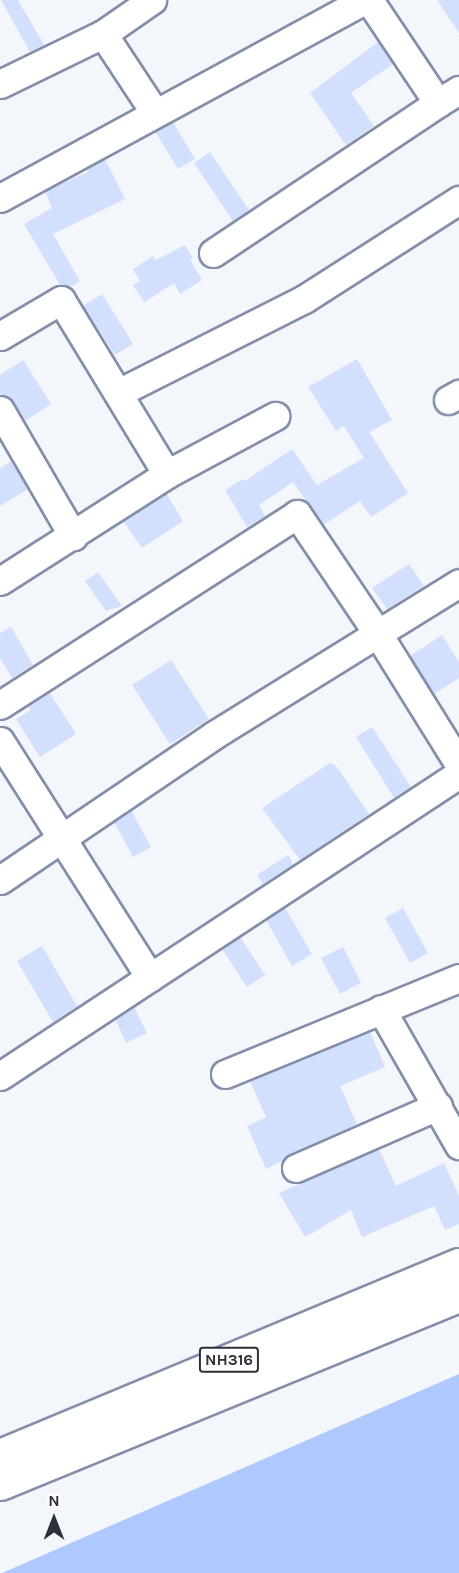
<!DOCTYPE html>
<html>
<head>
<meta charset="utf-8">
<style>
  body { margin:0 }
  #map { position:relative; width:459px; height:1573px; overflow:hidden; background:#f3f6fb; font-family:Karla,sans-serif }
  div>[style] { position:absolute }
  [style*='--x'] { left:calc(var(--x)*1px); top:calc(var(--y)*1px); width:calc(var(--w)*1px); rotate:calc(var(--a)*1deg) }
  .green>* { inset:0; background:#afc8fe }
  .building>* { inset:0; background:#d3e0fd }
  .roads { filter:drop-shadow(2px 0 #838fa9) drop-shadow(-2px 0 #838fa9) drop-shadow(0 2px #838fa9) drop-shadow(0 -2px #838fa9) }
  .minor>* { height:27px; margin:-13.5px; padding:0 13.5px; transform-origin:13.5px; border-radius:13.5px; background:#fff }
  .highway>* { height:33px; margin:-16.5px; padding:0 16.5px; transform-origin:16.5px; border-radius:16.5px; background:#fff }
  span { translate:-50% -50%; white-space:nowrap; text-align:center; line-height:1.15; -webkit-text-stroke:4.5px #fff; paint-order:stroke }
  .shield-label span { padding:2px 4px; background:#fff; border:2px solid; border-radius:4px; -webkit-text-stroke-width:0 }
  .shield-label { font-size:16px; color:#2b303b; font-weight:700 }
  .north { position:absolute; left:24px; top:1489px; width:60px; height:60px; -webkit-text-stroke:4px #fff; paint-order:stroke; rotate:0deg; font-size:16px; font-weight:700; line-height:24px; text-align:center; color:#2b303b }
  .north::after { content:''; display:block; margin:auto; width:21px; height:27px; background:#2b303b; clip-path:polygon(50% 0,100% 100%,50% 72%,0 100%) }
</style>
</head>
<body>
<div id="map">
  <div class="green">
    <div style="clip-path:polygon(459px 1374px,459px 1573px,2px 1573px)"></div>
  </div>
  <div class="building">
    <div style="clip-path:polygon(1px 0,18px 0,44px 45px,30px 52px)"></div>
    <div style="clip-path:polygon(437px 0,459px 0,459px 33px)"></div>
    <div style="clip-path:polygon(378px 42px,393px 64px,351px 93px,374px 126px,346px 145px,310px 93px)"></div>
    <div style="clip-path:polygon(173px 122px,195px 159px,178px 169px,155px 131px)"></div>
    <div style="clip-path:polygon(210px 152px,249px 210px,233px 221px,194px 163px)"></div>
    <div style="clip-path:polygon(105px 159px,125px 199px,53px 234px,80px 281px,70px 287px,60px 285px,24px 224px,52px 208px,45px 191px,88px 172px,86px 169px)"></div>
    <div style="clip-path:polygon(185px 245px,193px 258px,190px 260px,202px 280px,180px 294px,174px 283px,144px 302px,133px 285px,140px 281px,133px 269px,153px 256px,156px 260px)"></div>
    <div style="clip-path:polygon(102px 294px,133px 344px,115px 355px,83px 306px)"></div>
    <div style="clip-path:polygon(357px 359px,392px 420px,369px 432px,408px 493px,371px 517px,360px 501px,323px 525px,293px 482px,259px 505px,265px 516px,247px 527px,225px 490px,243px 479px,245px 481px,292px 449px,317px 485px,364px 458px,344px 426px,336px 431px,308px 387px)"></div>
    <div style="clip-path:polygon(23px 360px,51px 404px,25px 421px,13px 402px,0 394px,0 375px)"></div>
    <div style="clip-path:polygon(11px 461px,28px 489px,0 506px,0 468px)"></div>
    <div style="clip-path:polygon(166px 493px,183px 521px,142px 548px,123px 521px)"></div>
    <div style="clip-path:polygon(409px 564px,424px 586px,387px 609px,372px 588px)"></div>
    <div style="clip-path:polygon(98px 572px,122px 606px,106px 611px,85px 581px)"></div>
    <div style="clip-path:polygon(11px 627px,33px 665px,12px 678px,0 658px,0 633px)"></div>
    <div style="clip-path:polygon(442px 635px,459px 662px,459px 678px,434px 694px,410px 656px)"></div>
    <div style="clip-path:polygon(171px 660px,209px 719px,170px 744px,132px 685px)"></div>
    <div style="clip-path:polygon(49px 692px,76px 734px,40px 757px,16px 719px,31px 710px,28px 706px)"></div>
    <div style="clip-path:polygon(372px 727px,411px 787px,394px 798px,356px 737px)"></div>
    <div style="clip-path:polygon(330px 763px,337px 767px,369px 814px,300px 860px,262px 808px)"></div>
    <div style="clip-path:polygon(131px 810px,151px 847px,133px 857px,114px 822px)"></div>
    <div style="clip-path:polygon(288px 855px,293px 864px,263px 884px,257px 875px)"></div>
    <div style="clip-path:polygon(285px 908px,312px 954px,292px 966px,266px 920px)"></div>
    <div style="clip-path:polygon(403px 908px,428px 953px,410px 963px,385px 918px)"></div>
    <div style="clip-path:polygon(240px 937px,265px 975px,247px 987px,222px 949px)"></div>
    <div style="clip-path:polygon(42px 946px,77px 1006px,53px 1022px,17px 961px)"></div>
    <div style="clip-path:polygon(343px 947px,361px 983px,340px 994px,321px 958px)"></div>
    <div style="clip-path:polygon(134px 1007px,147px 1033px,126px 1043px,115px 1019px)"></div>
    <div style="clip-path:polygon(370px 1032px,385px 1067px,340px 1086px,357px 1124px,290px 1154px,282px 1161px,266px 1169px,247px 1126px,266px 1117px,250px 1081px)"></div>
    <div style="clip-path:polygon(379px 1149px,396px 1186px,444px 1163px,459px 1196px,459px 1224px,445px 1230px,434px 1206px,362px 1237px,351px 1210px,305px 1237px,279px 1193px)"></div>
  </div>
  <div class="roads">
    <div class="minor">
      <div style="--x:369;--y:0;--w:124;--a:56.2"></div>
      <div style="--x:438;--y:103;--w:25;--a:-32"></div>
      <div style="--x:103;--y:34;--w:95;--a:56.6"></div>
      <div style="--x:0;--y:84;--w:114;--a:-25.9"></div>
      <div style="--x:103;--y:34;--w:60;--a:-34.8"></div>
      <div style="--x:0;--y:198;--w:414;--a:-28.5"></div>
      <div style="--x:213;--y:253;--w:270;--a:-33.7"></div>
      <div style="--x:0;--y:336;--w:71;--a:-30.5"></div>
      <div style="--x:61;--y:300;--w:204;--a:58.7"></div>
      <div style="--x:118;--y:393;--w:208;--a:-26.8"></div>
      <div style="--x:304;--y:299;--w:184;--a:-32.6"></div>
      <div style="--x:448;--y:400;--w:13;--a:-29"></div>
      <div style="--x:0;--y:410;--w:146;--a:59.9"></div>
      <div style="--x:0;--y:581;--w:198;--a:-32.6"></div>
      <div style="--x:167;--y:474;--w:123;--a:-28.2"></div>
      <div style="--x:0;--y:705;--w:353;--a:-32.7"></div>
      <div style="--x:297;--y:514;--w:145;--a:56"></div>
      <div style="--x:378;--y:634;--w:153;--a:58.1"></div>
      <div style="--x:0;--y:741;--w:280;--a:57.6"></div>
      <div style="--x:0;--y:880;--w:258;--a:-34.1"></div>
      <div style="--x:214;--y:735;--w:288;--a:-31.8"></div>
      <div style="--x:381;--y:1009;--w:157;--a:60.2"></div>
      <div style="--x:225;--y:1074;--w:253;--a:-22.3"></div>
      <div style="--x:0;--y:1076;--w:549;--a:-33.34"></div>
      <div style="--x:296;--y:1168;--w:155;--a:-23.6"></div>
    </div>
    <div class="highway">
      <div style="--x:0;--y:1456;--w:497;--a:-22.6"></div>
      <div style="--x:0;--y:1483;--w:496;--a:-22.3"></div>
    </div>
  </div>
  <div class="shield-label">
    <span style="left:229px;top:1360px">NH316</span>
  </div>
  <div class="north">N</div>
</div>
</body>
</html>
